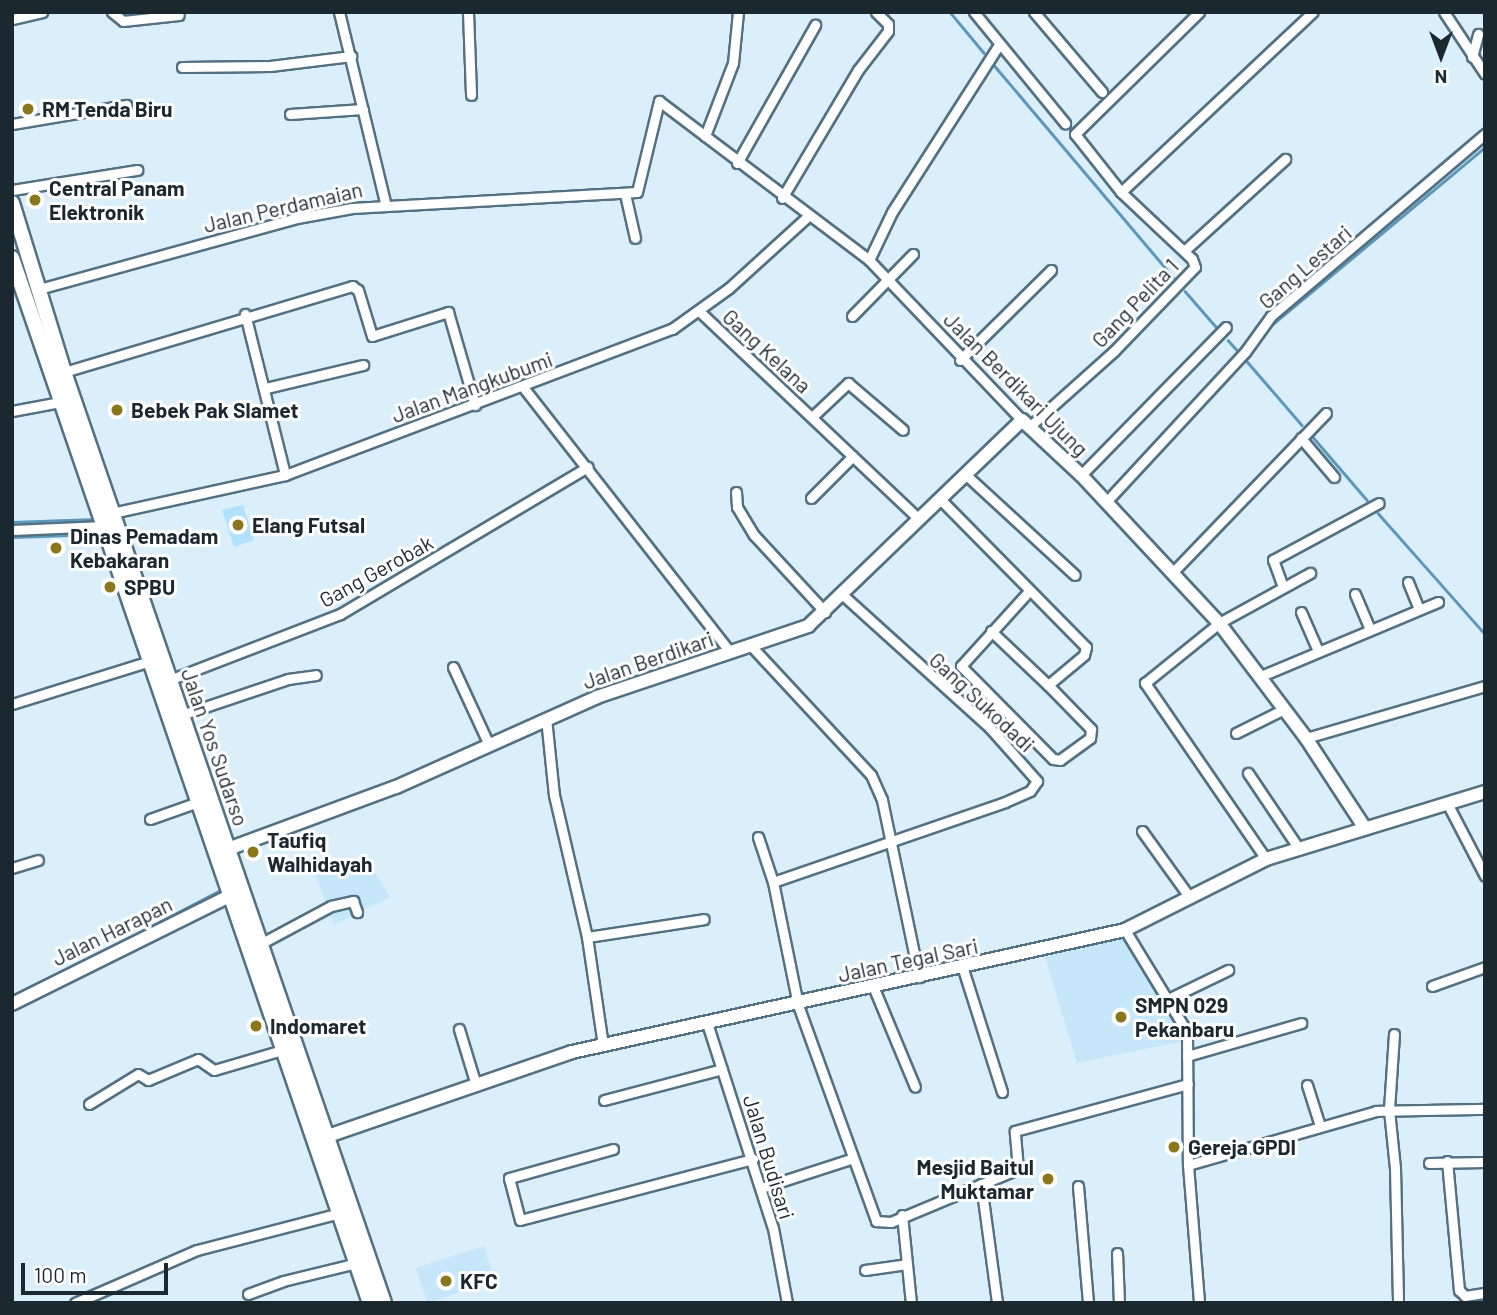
<!DOCTYPE html>
<html>
<head>
<meta charset="utf-8">
<style>
  body { margin:0 }
  #map { position:relative; width:1497px; height:1315px; overflow:hidden; background:#dbeffb; font-family:Barlow,sans-serif }
  div>[style] { position:absolute }
  [style*='--x'] { left:calc(var(--x)*1px); top:calc(var(--y)*1px); width:calc(var(--w)*1px); rotate:calc(var(--a)*1deg) }
  .built>* { inset:0; background:#c6e6fa }
  .green>* { inset:0; background:#b1e1fe }
  .stream>* { height:2.5px; margin:-1.25px; padding:0 1.25px; transform-origin:1.25px; border-radius:1.25px; background:#5b98ba }
  .roads { filter:drop-shadow(2px 0 #537182) drop-shadow(-2px 0 #537182) drop-shadow(0 2px #537182) drop-shadow(0 -2px #537182) }
  .street>* { height:9px; margin:-4.5px; padding:0 4.5px; transform-origin:4.5px; border-radius:4.5px; background:#fff }
  .secondary>* { height:12px; margin:-6px; padding:0 6px; transform-origin:6px; border-radius:6px; background:#fff }
  .primary>* { height:14px; margin:-7px; padding:0 7px; transform-origin:7px; border-radius:7px; background:#fff }
  .dots>* { width:19px; height:19px; translate:-50% -50%; box-sizing:border-box; border:4px solid #fff; border-radius:50% }
  span { translate:-50% -50%; white-space:nowrap; text-align:center; line-height:1.15; -webkit-text-stroke:6px #fff; paint-order:stroke }
  .poi-label { font-size:21px; color:#1b282f; font-weight:700 }
  .left { translate:0 -50%; text-align:left }
  .right { translate:-100% -50%; text-align:right }
  .street-label { font-size:21px; color:#1b282f }
  .frame { position:absolute; inset:0; border:14px solid #1b282f; pointer-events:none }
  .north { position:absolute; left:1406px; top:21px; width:70px; height:70px; -webkit-text-stroke:5px #fff; paint-order:stroke; rotate:180deg; font-size:19px; font-weight:700; line-height:28px; text-align:center; color:#1b282f }
  .north::after { content:''; display:block; margin:auto; width:24px; height:32px; background:#1b282f; clip-path:polygon(50% 0,100% 100%,50% 72%,0 100%) }
  .scale { position:absolute; left:21px; top:1263px; width:147px; height:32px; box-sizing:border-box; border:4px solid #1b282f; border-top:0; padding-left:9px; font-size:21px; line-height:24px; white-space:nowrap; color:#1b282f; -webkit-text-stroke:5px #fff; paint-order:stroke }
</style>
</head>
<body>
<div id="map">
  <div class="built">
    <div style="clip-path:polygon(366px 858px,390px 897px,334px 925px,313px 869px)"></div>
    <div style="clip-path:polygon(1130px 936px,1193px 1039px,1077px 1063px,1045px 957px)"></div>
    <div style="clip-path:polygon(484px 1246px,495px 1281px,427px 1303px,416px 1268px)"></div>
  </div>
  <div class="green">
    <div style="clip-path:polygon(243px 505px,254px 540px,234px 547px,222px 510px)"></div>
  </div>
  <div class="stream">
    <div style="--x:950;--y:12;--w:53;--a:50.3"></div>
    <div style="--x:994;--y:65;--w:280;--a:49.8"></div>
    <div style="--x:1185;--y:291;--w:49;--a:49.1"></div>
    <div style="--x:1228;--y:340;--w:15;--a:48"></div>
    <div style="--x:1245;--y:359;--w:87;--a:49.2"></div>
    <div style="--x:1246;--y:360;--w:39;--a:-55"></div>
    <div style="--x:1268;--y:328;--w:283;--a:-39.8"></div>
    <div style="--x:1313;--y:437;--w:83;--a:49.4"></div>
    <div style="--x:1378;--y:513;--w:162;--a:48.5"></div>
    <div style="--x:12;--y:522;--w:84;--a:-2"></div>
    <div style="--x:12;--y:537;--w:88;--a:-2"></div>
    <div style="--x:67;--y:970;--w:171;--a:-27.5"></div>
  </div>
  <div class="roads">
    <div class="street">
      <div style="--x:112;--y:12;--w:14;--a:39"></div>
      <div style="--x:123;--y:21;--w:56;--a:-6.1"></div>
      <div style="--x:339;--y:12;--w:195;--a:76.4"></div>
      <div style="--x:468;--y:12;--w:83;--a:87.9"></div>
      <div style="--x:974;--y:12;--w:144;--a:50.7"></div>
      <div style="--x:1034;--y:12;--w:105;--a:49.6"></div>
      <div style="--x:1444;--y:12;--w:74;--a:56.5"></div>
      <div style="--x:12;--y:19;--w:31;--a:-13"></div>
      <div style="--x:1472;--y:57;--w:24;--a:-75"></div>
      <div style="--x:182;--y:67;--w:88;--a:-0.7"></div>
      <div style="--x:270;--y:66;--w:82;--a:-7"></div>
      <div style="--x:290;--y:114;--w:73;--a:-3.9"></div>
      <div style="--x:12;--y:124;--w:116;--a:-9.5"></div>
      <div style="--x:705;--y:136;--w:78;--a:-69"></div>
      <div style="--x:733;--y:63;--w:51;--a:-84.4"></div>
      <div style="--x:737;--y:163;--w:159;--a:-60.5"></div>
      <div style="--x:12;--y:190;--w:127;--a:-9.1"></div>
      <div style="--x:1121;--y:192;--w:263;--a:-43.2"></div>
      <div style="--x:625;--y:194;--w:45;--a:77.2"></div>
      <div style="--x:782;--y:198;--w:149;--a:-59.3"></div>
      <div style="--x:858;--y:70;--w:49;--a:-52.4"></div>
      <div style="--x:888;--y:31;--w:7;--a:-90"></div>
      <div style="--x:888;--y:24;--w:17;--a:-135"></div>
      <div style="--x:1184;--y:251;--w:137;--a:-42.3"></div>
      <div style="--x:869;--y:260;--w:53;--a:-64.4"></div>
      <div style="--x:892;--y:212;--w:198;--a:-57.4"></div>
      <div style="--x:39;--y:289;--w:268;--a:-15.4"></div>
      <div style="--x:297;--y:218;--w:56;--a:-10.3"></div>
      <div style="--x:352;--y:208;--w:285;--a:-3.2"></div>
      <div style="--x:637;--y:192;--w:94;--a:-76.4"></div>
      <div style="--x:659;--y:101;--w:263;--a:37.1"></div>
      <div style="--x:869;--y:260;--w:221;--a:46.3"></div>
      <div style="--x:699;--y:311;--w:303;--a:43.4"></div>
      <div style="--x:245;--y:314;--w:166;--a:76"></div>
      <div style="--x:852;--y:316;--w:87;--a:-45.5"></div>
      <div style="--x:960;--y:360;--w:128;--a:-44.7"></div>
      <div style="--x:64;--y:372;--w:301;--a:-16.6"></div>
      <div style="--x:352;--y:286;--w:7;--a:34"></div>
      <div style="--x:358;--y:290;--w:48;--a:73.1"></div>
      <div style="--x:372;--y:336;--w:80;--a:-17.5"></div>
      <div style="--x:448;--y:312;--w:97;--a:73.8"></div>
      <div style="--x:523;--y:387;--w:336;--a:52"></div>
      <div style="--x:266;--y:388;--w:100;--a:-13.3"></div>
      <div style="--x:12;--y:411;--w:49;--a:-10.6"></div>
      <div style="--x:812;--y:417;--w:50;--a:-43.4"></div>
      <div style="--x:848;--y:383;--w:72;--a:40.5"></div>
      <div style="--x:1029;--y:427;--w:115;--a:-41.8"></div>
      <div style="--x:1115;--y:350;--w:115;--a:-46.1"></div>
      <div style="--x:1195;--y:267;--w:9;--a:-111"></div>
      <div style="--x:1192;--y:259;--w:98;--a:-136.7"></div>
      <div style="--x:1121;--y:192;--w:74;--a:-128.4"></div>
      <div style="--x:1075;--y:134;--w:174;--a:-44.5"></div>
      <div style="--x:1301;--y:438;--w:51;--a:49.8"></div>
      <div style="--x:965;--y:474;--w:149;--a:42.6"></div>
      <div style="--x:1081;--y:475;--w:207;--a:-45.6"></div>
      <div style="--x:736;--y:492;--w:15;--a:86"></div>
      <div style="--x:737;--y:507;--w:33;--a:59"></div>
      <div style="--x:754;--y:535;--w:105;--a:47.3"></div>
      <div style="--x:811;--y:498;--w:59;--a:-45"></div>
      <div style="--x:940;--y:499;--w:208;--a:45.4"></div>
      <div style="--x:1086;--y:647;--w:8;--a:104"></div>
      <div style="--x:1084;--y:655;--w:47;--a:140.2"></div>
      <div style="--x:1048;--y:685;--w:62;--a:45.7"></div>
      <div style="--x:1091;--y:729;--w:9;--a:96"></div>
      <div style="--x:1090;--y:738;--w:37;--a:144"></div>
      <div style="--x:1060;--y:760;--w:7;--a:-172"></div>
      <div style="--x:1053;--y:759;--w:131;--a:-134.7"></div>
      <div style="--x:961;--y:666;--w:100;--a:-47.8"></div>
      <div style="--x:1106;--y:502;--w:205;--a:-47.2"></div>
      <div style="--x:1245;--y:352;--w:44;--a:-54.2"></div>
      <div style="--x:1271;--y:316;--w:281;--a:-40.4"></div>
      <div style="--x:112;--y:513;--w:177;--a:-12.4"></div>
      <div style="--x:285;--y:475;--w:414;--a:-20.7"></div>
      <div style="--x:672;--y:329;--w:70;--a:-35.7"></div>
      <div style="--x:729;--y:288;--w:105;--a:-42.3"></div>
      <div style="--x:12;--y:530;--w:92;--a:-2.5"></div>
      <div style="--x:1172;--y:573;--w:222;--a:-46.1"></div>
      <div style="--x:1408;--y:582;--w:29;--a:68"></div>
      <div style="--x:1283;--y:587;--w:29;--a:-110"></div>
      <div style="--x:1273;--y:560;--w:120;--a:-28.3"></div>
      <div style="--x:1355;--y:594;--w:38;--a:67"></div>
      <div style="--x:1301;--y:612;--w:43;--a:66.4"></div>
      <div style="--x:991;--y:631;--w:79;--a:43.5"></div>
      <div style="--x:753;--y:648;--w:173;--a:47.1"></div>
      <div style="--x:871;--y:775;--w:27;--a:66"></div>
      <div style="--x:882;--y:800;--w:181;--a:78.2"></div>
      <div style="--x:453;--y:667;--w:86;--a:65.2"></div>
      <div style="--x:1261;--y:676;--w:192;--a:-22.7"></div>
      <div style="--x:169;--y:680;--w:183;--a:-21.1"></div>
      <div style="--x:340;--y:614;--w:288;--a:-30.7"></div>
      <div style="--x:12;--y:704;--w:145;--a:-17.3"></div>
      <div style="--x:181;--y:715;--w:113;--a:-18.6"></div>
      <div style="--x:288;--y:679;--w:28;--a:-8"></div>
      <div style="--x:546;--y:718;--w:77;--a:84.1"></div>
      <div style="--x:554;--y:795;--w:146;--a:76.9"></div>
      <div style="--x:587;--y:937;--w:109;--a:81.6"></div>
      <div style="--x:1236;--y:733;--w:51;--a:-26.6"></div>
      <div style="--x:1306;--y:738;--w:186;--a:-16.2"></div>
      <div style="--x:1248;--y:773;--w:92;--a:56.1"></div>
      <div style="--x:1447;--y:803;--w:82;--a:62.5"></div>
      <div style="--x:150;--y:819;--w:51;--a:-19.5"></div>
      <div style="--x:1142;--y:831;--w:79;--a:54.3"></div>
      <div style="--x:758;--y:837;--w:47;--a:71.6"></div>
      <div style="--x:773;--y:882;--w:126;--a:78.5"></div>
      <div style="--x:798;--y:1005;--w:230;--a:70.1"></div>
      <div style="--x:876;--y:1221;--w:15;--a:4"></div>
      <div style="--x:891;--y:1222;--w:138;--a:-22.7"></div>
      <div style="--x:1018;--y:1169;--w:38;--a:-95"></div>
      <div style="--x:1015;--y:1131;--w:179;--a:-15.2"></div>
      <div style="--x:1266;--y:859;--w:214;--a:-124.5"></div>
      <div style="--x:1145;--y:683;--w:95;--a:-39"></div>
      <div style="--x:1219;--y:623;--w:104;--a:-28.8"></div>
      <div style="--x:12;--y:868;--w:27;--a:-17"></div>
      <div style="--x:773;--y:882;--w:245;--a:-19"></div>
      <div style="--x:1005;--y:802;--w:27;--a:-24"></div>
      <div style="--x:1030;--y:791;--w:12;--a:-55"></div>
      <div style="--x:1037;--y:781;--w:71;--a:-131.6"></div>
      <div style="--x:990;--y:728;--w:198;--a:-137.9"></div>
      <div style="--x:1125;--y:930;--w:119;--a:58.7"></div>
      <div style="--x:1187;--y:1032;--w:133;--a:89.6"></div>
      <div style="--x:1188;--y:1165;--w:138;--a:85.4"></div>
      <div style="--x:587;--y:937;--w:118;--a:-8.7"></div>
      <div style="--x:260;--y:944;--w:81;--a:-28.2"></div>
      <div style="--x:331;--y:906;--w:23;--a:-13"></div>
      <div style="--x:353;--y:901;--w:12;--a:70"></div>
      <div style="--x:963;--y:969;--w:129;--a:72.4"></div>
      <div style="--x:873;--y:986;--w:109;--a:67.4"></div>
      <div style="--x:1432;--y:986;--w:56;--a:-19.7"></div>
      <div style="--x:1168;--y:999;--w:67;--a:-25.8"></div>
      <div style="--x:707;--y:1023;--w:215;--a:72.2"></div>
      <div style="--x:773;--y:1228;--w:76;--a:79.4"></div>
      <div style="--x:459;--y:1029;--w:59;--a:73.1"></div>
      <div style="--x:1394;--y:1034;--w:76;--a:93.8"></div>
      <div style="--x:1389;--y:1110;--w:58;--a:84.1"></div>
      <div style="--x:1395;--y:1168;--w:135;--a:88.7"></div>
      <div style="--x:1187;--y:1056;--w:119;--a:-16.1"></div>
      <div style="--x:1307;--y:1085;--w:43;--a:72.4"></div>
      <div style="--x:604;--y:1100;--w:122;--a:-14.7"></div>
      <div style="--x:89;--y:1104;--w:57;--a:-31.5"></div>
      <div style="--x:138;--y:1074;--w:12;--a:31"></div>
      <div style="--x:148;--y:1080;--w:54;--a:-22.8"></div>
      <div style="--x:198;--y:1059;--w:19;--a:35"></div>
      <div style="--x:214;--y:1070;--w:71;--a:-16.4"></div>
      <div style="--x:613;--y:1149;--w:108;--a:164.4"></div>
      <div style="--x:509;--y:1178;--w:43;--a:75.3"></div>
      <div style="--x:520;--y:1220;--w:241;--a:-14.7"></div>
      <div style="--x:1447;--y:1161;--w:130;--a:84.7"></div>
      <div style="--x:1459;--y:1290;--w:8;--a:45"></div>
      <div style="--x:1465;--y:1296;--w:20;--a:-9"></div>
      <div style="--x:1429;--y:1163;--w:56;--a:-1"></div>
      <div style="--x:1188;--y:1165;--w:196;--a:-16"></div>
      <div style="--x:1376;--y:1111;--w:109;--a:-1.1"></div>
      <div style="--x:981;--y:1184;--w:120;--a:82.3"></div>
      <div style="--x:1078;--y:1186;--w:117;--a:85.1"></div>
      <div style="--x:761;--y:1188;--w:95;--a:-17.9"></div>
      <div style="--x:902;--y:1215;--w:88;--a:84.2"></div>
      <div style="--x:1117;--y:1253;--w:50;--a:87.7"></div>
      <div style="--x:865;--y:1270;--w:42;--a:-8.1"></div>
      <div style="--x:248;--y:1294;--w:37;--a:-20"></div>
      <div style="--x:283;--y:1281;--w:76;--a:-13.7"></div>
      <div style="--x:75;--y:1303;--w:133;--a:-23.5"></div>
      <div style="--x:197;--y:1250;--w:148;--a:-14.5"></div>
    </div>
    <div class="secondary">
      <div style="--x:228;--y:849;--w:179;--a:-20.3"></div>
      <div style="--x:396;--y:787;--w:220;--a:-24.1"></div>
      <div style="--x:597;--y:697;--w:223;--a:-18.6"></div>
      <div style="--x:808;--y:626;--w:297;--a:-43.9"></div>
      <div style="--x:1022;--y:420;--w:81;--a:43"></div>
      <div style="--x:1081;--y:475;--w:202;--a:47"></div>
      <div style="--x:1219;--y:623;--w:144;--a:52.9"></div>
      <div style="--x:1306;--y:738;--w:108;--a:56.8"></div>
      <div style="--x:12;--y:1004;--w:243;--a:-26.4"></div>
      <div style="--x:328;--y:1136;--w:258;--a:-19"></div>
      <div style="--x:572;--y:1052;--w:566;--a:-12.44"></div>
      <div style="--x:1125;--y:930;--w:158;--a:-26.7"></div>
      <div style="--x:1266;--y:859;--w:229;--a:-17"></div>
    </div>
    <div class="primary">
      <div style="--x:12;--y:203;--w:177;--a:72.9"></div>
      <div style="--x:64;--y:372;--w:984;--a:71.03"></div>
      <div style="--x:12;--y:258;--w:1105;--a:71.09"></div>
    </div>
  </div>
  <div class="dots">
    <div style="left:28px;top:109px;background:#8b771b"></div>
    <div style="left:35px;top:200px;background:#8b771b"></div>
    <div style="left:117px;top:410px;background:#8b771b"></div>
    <div style="left:238px;top:525px;background:#8b771b"></div>
    <div style="left:56px;top:548px;background:#8b771b"></div>
    <div style="left:110px;top:587px;background:#8b771b"></div>
    <div style="left:253px;top:852px;background:#8b771b"></div>
    <div style="left:1121px;top:1017px;background:#8b771b"></div>
    <div style="left:256px;top:1026px;background:#8b771b"></div>
    <div style="left:1174px;top:1147px;background:#8b771b"></div>
    <div style="left:1048px;top:1179px;background:#8b771b"></div>
    <div style="left:446px;top:1281px;background:#8b771b"></div>
  </div>
  <div class="poi-label">
    <span class="left" style="left:42px;top:109px">RM Tenda Biru</span>
    <span class="left" style="left:49px;top:200px">Central Panam<br>Elektronik</span>
    <span class="left" style="left:131px;top:410px">Bebek Pak Slamet</span>
    <span class="left" style="left:252px;top:525px">Elang Futsal</span>
    <span class="left" style="left:70px;top:548px">Dinas Pemadam<br>Kebakaran</span>
    <span class="left" style="left:124px;top:587px">SPBU</span>
    <span class="left" style="left:267px;top:852px">Taufiq<br>Walhidayah</span>
    <span class="left" style="left:1135px;top:1017px">SMPN 029<br>Pekanbaru</span>
    <span class="left" style="left:270px;top:1026px">Indomaret</span>
    <span class="left" style="left:1188px;top:1147px">Gereja GPDI</span>
    <span class="right" style="left:1034px;top:1179px">Mesjid Baitul<br>Muktamar</span>
    <span class="left" style="left:460px;top:1281px">KFC</span>
  </div>
  <div class="street-label">
    <span style="left:283px;top:207px;rotate:-13deg">Jalan Perdamaian</span>
    <span style="left:1305px;top:267px;rotate:-41deg">Gang Lestari</span>
    <span style="left:1135px;top:303px;rotate:-46deg">Gang Pelita 1</span>
    <span style="left:767px;top:351px;rotate:43deg">Gang Kelana</span>
    <span style="left:1016px;top:384px;rotate:45deg">Jalan Berdikari Ujung</span>
    <span style="left:472px;top:387px;rotate:-20deg">Jalan Mangkubumi</span>
    <span style="left:376px;top:571px;rotate:-29deg">Gang Gerobak</span>
    <span style="left:648px;top:660px;rotate:-19deg">Jalan Berdikari</span>
    <span style="left:982px;top:702px;rotate:43deg">Gang Sukodadi</span>
    <span style="left:215px;top:747px;rotate:71deg">Jalan Yos Sudarso</span>
    <span style="left:112px;top:931px;rotate:-26deg">Jalan Harapan</span>
    <span style="left:908px;top:960px;rotate:-12deg">Jalan Tegal Sari</span>
    <span style="left:769px;top:1157px;rotate:73deg">Jalan Budisari</span>
  </div>
  <div class="frame"></div>
  <div class="north">N</div>
  <div class="scale">100 m</div>
</div>
</body>
</html>
